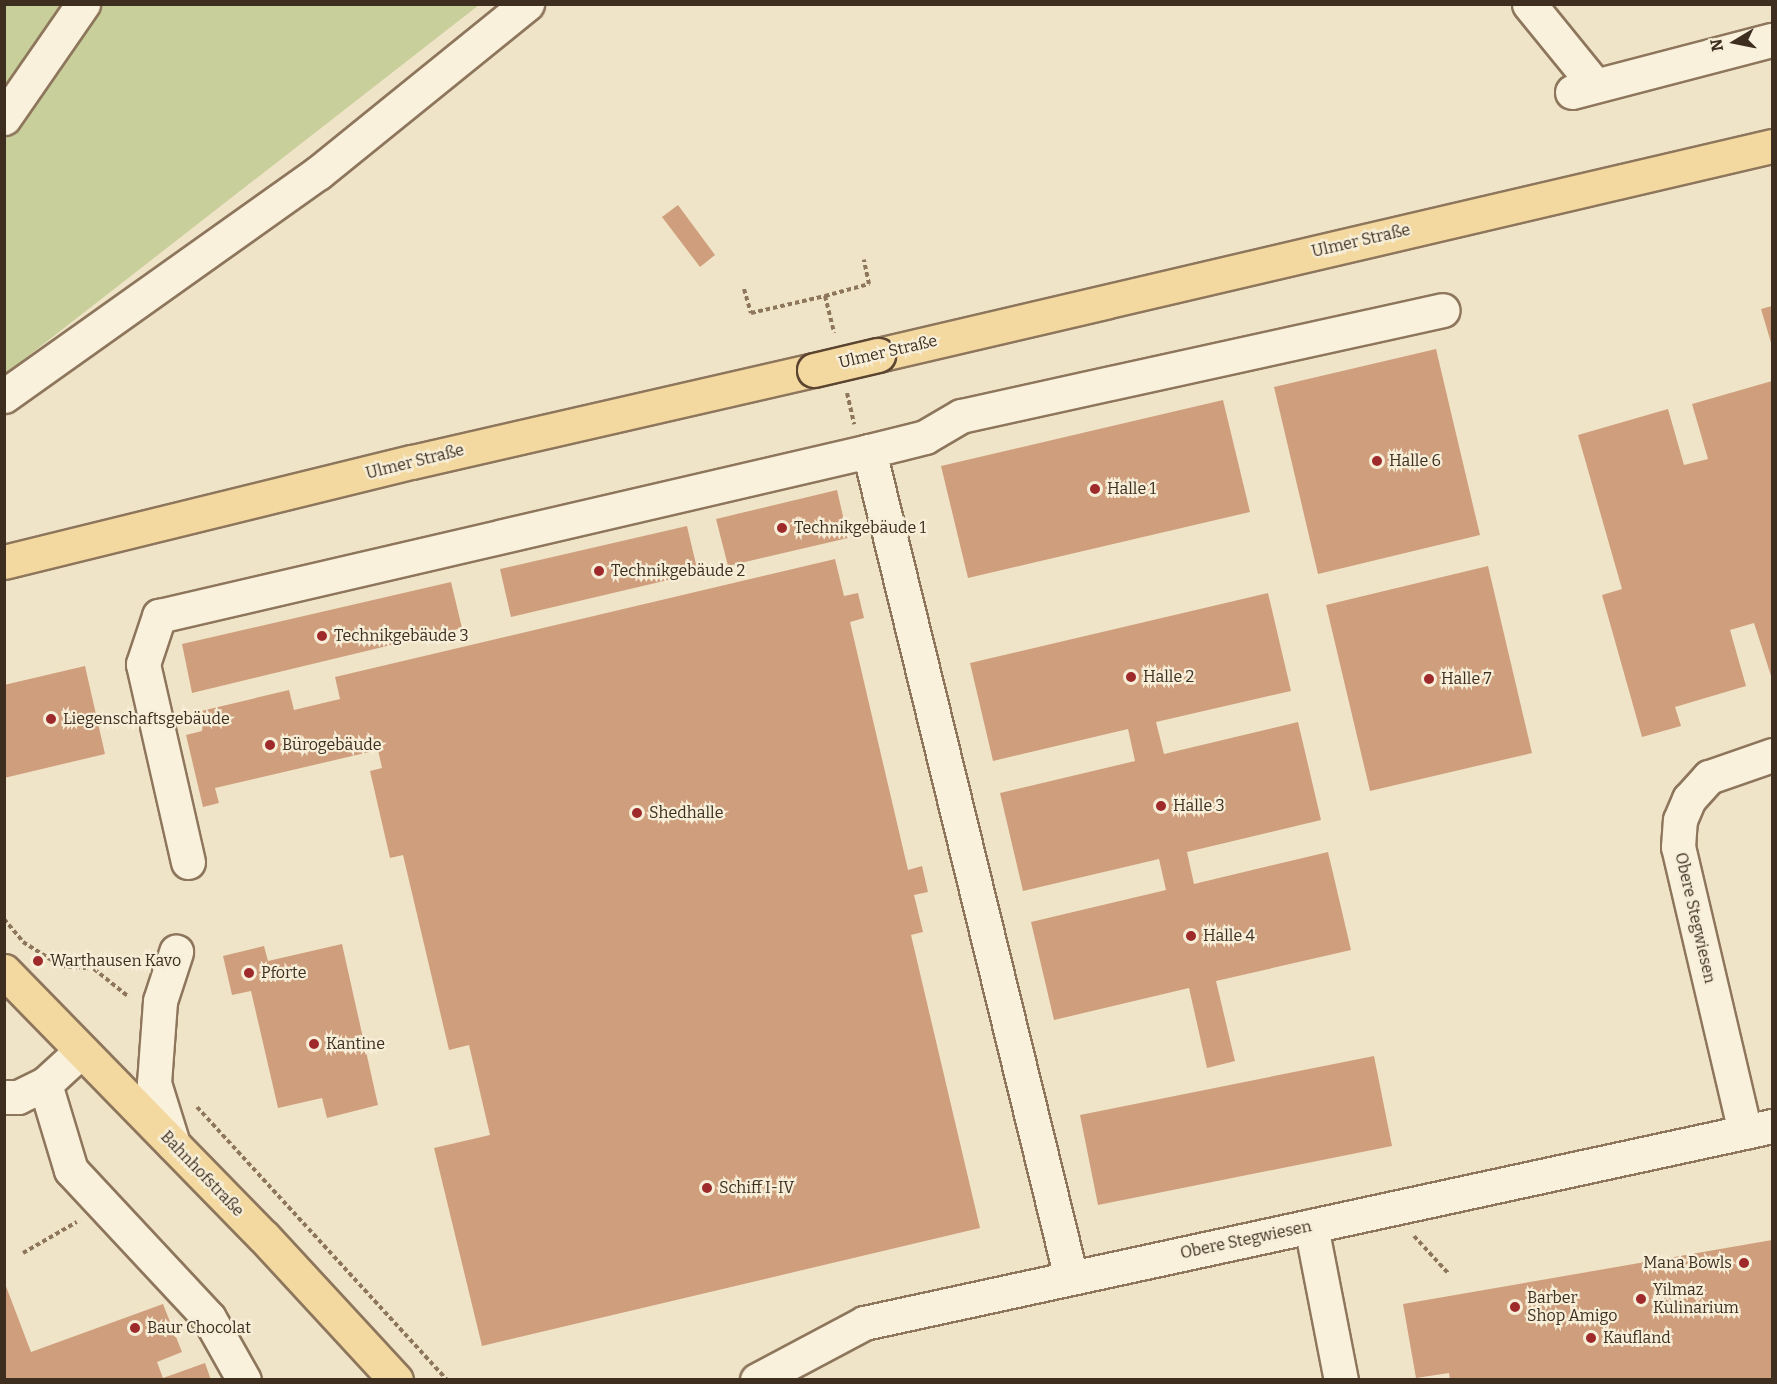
<!DOCTYPE html>
<html>
<head>
<meta charset="utf-8">
<style>
  body { margin:0 }
  #map { position:relative; width:1777px; height:1384px; overflow:hidden; background:#f0e4c8; font-family:Bitter,serif }
  div>[style] { position:absolute }
  [style*='--x'] { left:calc(var(--x)*1px); top:calc(var(--y)*1px); width:calc(var(--w)*1px); rotate:calc(var(--a)*1deg) }
  .green>* { inset:0; background:#c9cf9b }
  .building>* { inset:0; background:#cf9f7d }
  .path>* { height:4px; margin-top:-2px; transform-origin:0; background:repeating-linear-gradient(90deg,#8d765c 0 4.5px,transparent 0 7.5px) }
  .roads { filter:drop-shadow(2px 0 #8d765c) drop-shadow(-2px 0 #8d765c) drop-shadow(0 2px #8d765c) drop-shadow(0 -2px #8d765c) }
  .minor>* { height:33px; margin:-16.5px; padding:0 16.5px; transform-origin:16.5px; border-radius:16.5px; background:#faf1dc }
  .major>* { height:33px; margin:-16.5px; padding:0 16.5px; transform-origin:16.5px; border-radius:16.5px; background:#f3d9a0 }
  .bridges { filter:drop-shadow(2px 0 #5b4430) drop-shadow(-2px 0 #5b4430) drop-shadow(0 2px #5b4430) drop-shadow(0 -2px #5b4430) }
  .major-bridge>* { height:33px; margin:-16.5px; padding:0 16.5px; transform-origin:16.5px; border-radius:16.5px; background:#f3d9a0 }
  .dots>* { width:16px; height:16px; translate:-50% -50%; box-sizing:border-box; border:3px solid #f7eed8; border-radius:50% }
  span { translate:-50% -50%; white-space:nowrap; text-align:center; line-height:1.15; -webkit-text-stroke:4.5px #f7eed8; paint-order:stroke }
  .street-label { font-size:16px; color:#3d2e20 }
  .poi-label { font-size:16px; color:#3d2e20 }
  .left { translate:0 -50%; text-align:left }
  .right { translate:-100% -50%; text-align:right }
  .frame { position:absolute; inset:0; border:6px solid #3d2e20; pointer-events:none }
  .north { position:absolute; left:1705px; top:12px; width:60px; height:60px; -webkit-text-stroke:4px #f7eed8; paint-order:stroke; rotate:260deg; font-size:16px; font-weight:700; line-height:24px; text-align:center; color:#3d2e20 }
  .north::after { content:''; display:block; margin:auto; width:21px; height:27px; background:#3d2e20; clip-path:polygon(50% 0,100% 100%,50% 72%,0 100%) }
</style>
</head>
<body>
<div id="map">
  <div class="green">
    <div style="clip-path:polygon(5px 5px,479px 5px,5px 374px)"></div>
  </div>
  <div class="building">
    <div style="clip-path:polygon(678px 205px,715px 255px,700px 267px,662px 217px)"></div>
    <div style="clip-path:polygon(1772px 306px,1772px 346px,1761px 309px)"></div>
    <div style="clip-path:polygon(1436px 349px,1480px 535px,1318px 574px,1274px 387px)"></div>
    <div style="clip-path:polygon(1772px 381px,1772px 679px,1754px 623px,1730px 630px,1746px 686px,1675px 707px,1681px 726px,1642px 737px,1602px 595px,1622px 589px,1578px 435px,1668px 409px,1684px 465px,1708px 459px,1692px 404px)"></div>
    <div style="clip-path:polygon(1223px 400px,1250px 512px,968px 578px,941px 466px)"></div>
    <div style="clip-path:polygon(837px 490px,848px 538px,728px 566px,716px 519px)"></div>
    <div style="clip-path:polygon(687px 526px,698px 573px,511px 617px,500px 569px)"></div>
    <div style="clip-path:polygon(835px 559px,844px 596px,858px 593px,864px 618px,850px 622px,908px 870px,922px 866px,928px 892px,914px 895px,923px 932px,911px 935px,980px 1228px,482px 1346px,434px 1148px,490px 1135px,469px 1045px,449px 1050px,403px 855px,390px 858px,370px 771px,382px 768px,378px 750px,215px 788px,219px 803px,203px 807px,186px 735px,202px 731px,197px 712px,289px 690px,294px 710px,340px 699px,335px 677px)"></div>
    <div style="clip-path:polygon(1488px 566px,1532px 753px,1370px 791px,1326px 605px)"></div>
    <div style="clip-path:polygon(451px 582px,462px 628px,192px 693px,182px 644px)"></div>
    <div style="clip-path:polygon(1268px 593px,1291px 691px,1156px 722px,1164px 754px,1298px 722px,1321px 820px,1187px 852px,1194px 884px,1328px 852px,1351px 950px,1216px 981px,1235px 1061px,1207px 1068px,1189px 988px,1054px 1020px,1031px 922px,1166px 890px,1159px 859px,1023px 891px,1000px 793px,1135px 761px,1128px 729px,993px 761px,970px 663px)"></div>
    <div style="clip-path:polygon(85px 666px,105px 754px,4px 778px,4px 685px)"></div>
    <div style="clip-path:polygon(342px 944px,378px 1105px,327px 1118px,322px 1098px,278px 1108px,251px 991px,232px 995px,223px 956px,264px 946px,268px 961px)"></div>
    <div style="clip-path:polygon(1374px 1056px,1392px 1146px,1098px 1205px,1080px 1115px)"></div>
    <div style="clip-path:polygon(1772px 1240px,1772px 1380px,1450px 1380px,1449px 1373px,1416px 1378px,1403px 1304px)"></div>
    <div style="clip-path:polygon(4px 1281px,31px 1352px,163px 1304px,182px 1352px,157px 1362px,163px 1378px,205px 1363px,211px 1380px,4px 1380px)"></div>
  </div>
  <div class="path">
    <div style="--x:744;--y:289;--w:25;--a:74"></div>
    <div style="--x:751;--y:313;--w:76;--a:-12.9"></div>
    <div style="--x:825;--y:296;--w:38;--a:76"></div>
    <div style="--x:825;--y:296;--w:46;--a:-15.3"></div>
    <div style="--x:869;--y:284;--w:25;--a:-102"></div>
    <div style="--x:847;--y:393;--w:32;--a:77"></div>
    <div style="--x:4;--y:919;--w:30;--a:50"></div>
    <div style="--x:23;--y:942;--w:45;--a:32.3"></div>
    <div style="--x:61;--y:966;--w:33;--a:5"></div>
    <div style="--x:94;--y:969;--w:45;--a:38.7"></div>
    <div style="--x:197;--y:1107;--w:370;--a:47.5"></div>
    <div style="--x:1414;--y:1236;--w:50;--a:47.4"></div>
    <div style="--x:23;--y:1253;--w:62;--a:-29.9"></div>
  </div>
  <div class="roads">
    <div class="minor">
      <div style="--x:1529;--y:4;--w:103;--a:50.9"></div>
      <div style="--x:1572;--y:92;--w:207;--a:-14.6"></div>
      <div style="--x:4;--y:118;--w:139;--a:-55.3"></div>
      <div style="--x:4;--y:396;--w:385;--a:-35.4"></div>
      <div style="--x:318;--y:173;--w:269;--a:-39"></div>
      <div style="--x:869;--y:451;--w:851;--a:76.27"></div>
      <div style="--x:188;--y:862;--w:203;--a:-102.8"></div>
      <div style="--x:143;--y:664;--w:51;--a:-71.6"></div>
      <div style="--x:159;--y:616;--w:729;--a:-13.08"></div>
      <div style="--x:869;--y:451;--w:58;--a:-14"></div>
      <div style="--x:925;--y:437;--w:42;--a:-30.3"></div>
      <div style="--x:961;--y:416;--w:493;--a:-12.4"></div>
      <div style="--x:45;--y:1084;--w:90;--a:73.2"></div>
      <div style="--x:71;--y:1170;--w:202;--a:47"></div>
      <div style="--x:209;--y:1318;--w:71;--a:60.6"></div>
      <div style="--x:4;--y:1097;--w:14;--a:0"></div>
      <div style="--x:18;--y:1097;--w:30;--a:-26"></div>
      <div style="--x:45;--y:1084;--w:49;--a:-42.5"></div>
      <div style="--x:1745;--y:1132;--w:293;--a:-103.2"></div>
      <div style="--x:1678;--y:847;--w:27;--a:-86"></div>
      <div style="--x:1680;--y:820;--w:23;--a:-67"></div>
      <div style="--x:1689;--y:799;--w:30;--a:-48"></div>
      <div style="--x:1709;--y:777;--w:67;--a:-19.2"></div>
      <div style="--x:173;--y:1144;--w:64;--a:-107.3"></div>
      <div style="--x:154;--y:1083;--w:82;--a:-85.8"></div>
      <div style="--x:160;--y:1001;--w:52;--a:-71.9"></div>
      <div style="--x:1311;--y:1226;--w:157;--a:79"></div>
      <div style="--x:757;--y:1380;--w:121;--a:-28"></div>
      <div style="--x:864;--y:1323;--w:929;--a:-12.24"></div>
    </div>
    <div class="major">
      <div style="--x:878;--y:355;--w:918;--a:-13.16"></div>
      <div style="--x:4;--y:562;--w:420;--a:-13.8"></div>
      <div style="--x:412;--y:462;--w:412;--a:-12.9"></div>
      <div style="--x:4;--y:971;--w:371;--a:45.7"></div>
      <div style="--x:263;--y:1236;--w:196;--a:47.3"></div>
    </div>
  </div>
  <div class="bridges">
    <div class="major-bridge">
      <div style="--x:814;--y:370;--w:66;--a:-13.2"></div>
    </div>
  </div>
  <div class="dots">
    <div style="left:1377px;top:461px;background:#9e2a2b"></div>
    <div style="left:1095px;top:489px;background:#9e2a2b"></div>
    <div style="left:782px;top:528px;background:#9e2a2b"></div>
    <div style="left:599px;top:571px;background:#9e2a2b"></div>
    <div style="left:322px;top:636px;background:#9e2a2b"></div>
    <div style="left:1131px;top:677px;background:#9e2a2b"></div>
    <div style="left:1429px;top:679px;background:#9e2a2b"></div>
    <div style="left:51px;top:719px;background:#9e2a2b"></div>
    <div style="left:270px;top:745px;background:#9e2a2b"></div>
    <div style="left:1161px;top:806px;background:#9e2a2b"></div>
    <div style="left:637px;top:813px;background:#9e2a2b"></div>
    <div style="left:1191px;top:936px;background:#9e2a2b"></div>
    <div style="left:38px;top:961px;background:#9e2a2b"></div>
    <div style="left:249px;top:973px;background:#9e2a2b"></div>
    <div style="left:314px;top:1044px;background:#9e2a2b"></div>
    <div style="left:707px;top:1188px;background:#9e2a2b"></div>
    <div style="left:1744px;top:1263px;background:#9e2a2b"></div>
    <div style="left:1641px;top:1299px;background:#9e2a2b"></div>
    <div style="left:1515px;top:1307px;background:#9e2a2b"></div>
    <div style="left:135px;top:1328px;background:#9e2a2b"></div>
    <div style="left:1591px;top:1338px;background:#9e2a2b"></div>
  </div>
  <div class="street-label">
    <span style="left:1361px;top:241px;rotate:-13deg">Ulmer Straße</span>
    <span style="left:888px;top:352px;rotate:-13deg">Ulmer Straße</span>
    <span style="left:415px;top:462px;rotate:-14deg">Ulmer Straße</span>
    <span style="left:1695px;top:918px;rotate:77deg">Obere Stegwiesen</span>
    <span style="left:202px;top:1174px;rotate:46deg">Bahnhofstraße</span>
    <span style="left:1246px;top:1240px;rotate:-12deg">Obere Stegwiesen</span>
  </div>
  <div class="poi-label">
    <span class="left" style="left:1389px;top:461px">Halle 6</span>
    <span class="left" style="left:1107px;top:489px">Halle 1</span>
    <span class="left" style="left:794px;top:528px">Technikgebäude 1</span>
    <span class="left" style="left:611px;top:571px">Technikgebäude 2</span>
    <span class="left" style="left:334px;top:636px">Technikgebäude 3</span>
    <span class="left" style="left:1143px;top:677px">Halle 2</span>
    <span class="left" style="left:1441px;top:679px">Halle 7</span>
    <span class="left" style="left:63px;top:719px">Liegenschaftsgebäude</span>
    <span class="left" style="left:282px;top:745px">Bürogebäude</span>
    <span class="left" style="left:1173px;top:806px">Halle 3</span>
    <span class="left" style="left:649px;top:813px">Shedhalle</span>
    <span class="left" style="left:1203px;top:936px">Halle 4</span>
    <span class="left" style="left:50px;top:961px">Warthausen Kavo</span>
    <span class="left" style="left:261px;top:973px">Pforte</span>
    <span class="left" style="left:326px;top:1044px">Kantine</span>
    <span class="left" style="left:719px;top:1188px">Schiff I-IV</span>
    <span class="right" style="left:1732px;top:1263px">Mana Bowls</span>
    <span class="left" style="left:1653px;top:1299px">Yilmaz<br>Kulinarium</span>
    <span class="left" style="left:1527px;top:1307px">Barber<br>Shop Amigo</span>
    <span class="left" style="left:147px;top:1328px">Baur Chocolat</span>
    <span class="left" style="left:1603px;top:1338px">Kaufland</span>
  </div>
  <div class="frame"></div>
  <div class="north">N</div>
</div>
</body>
</html>
